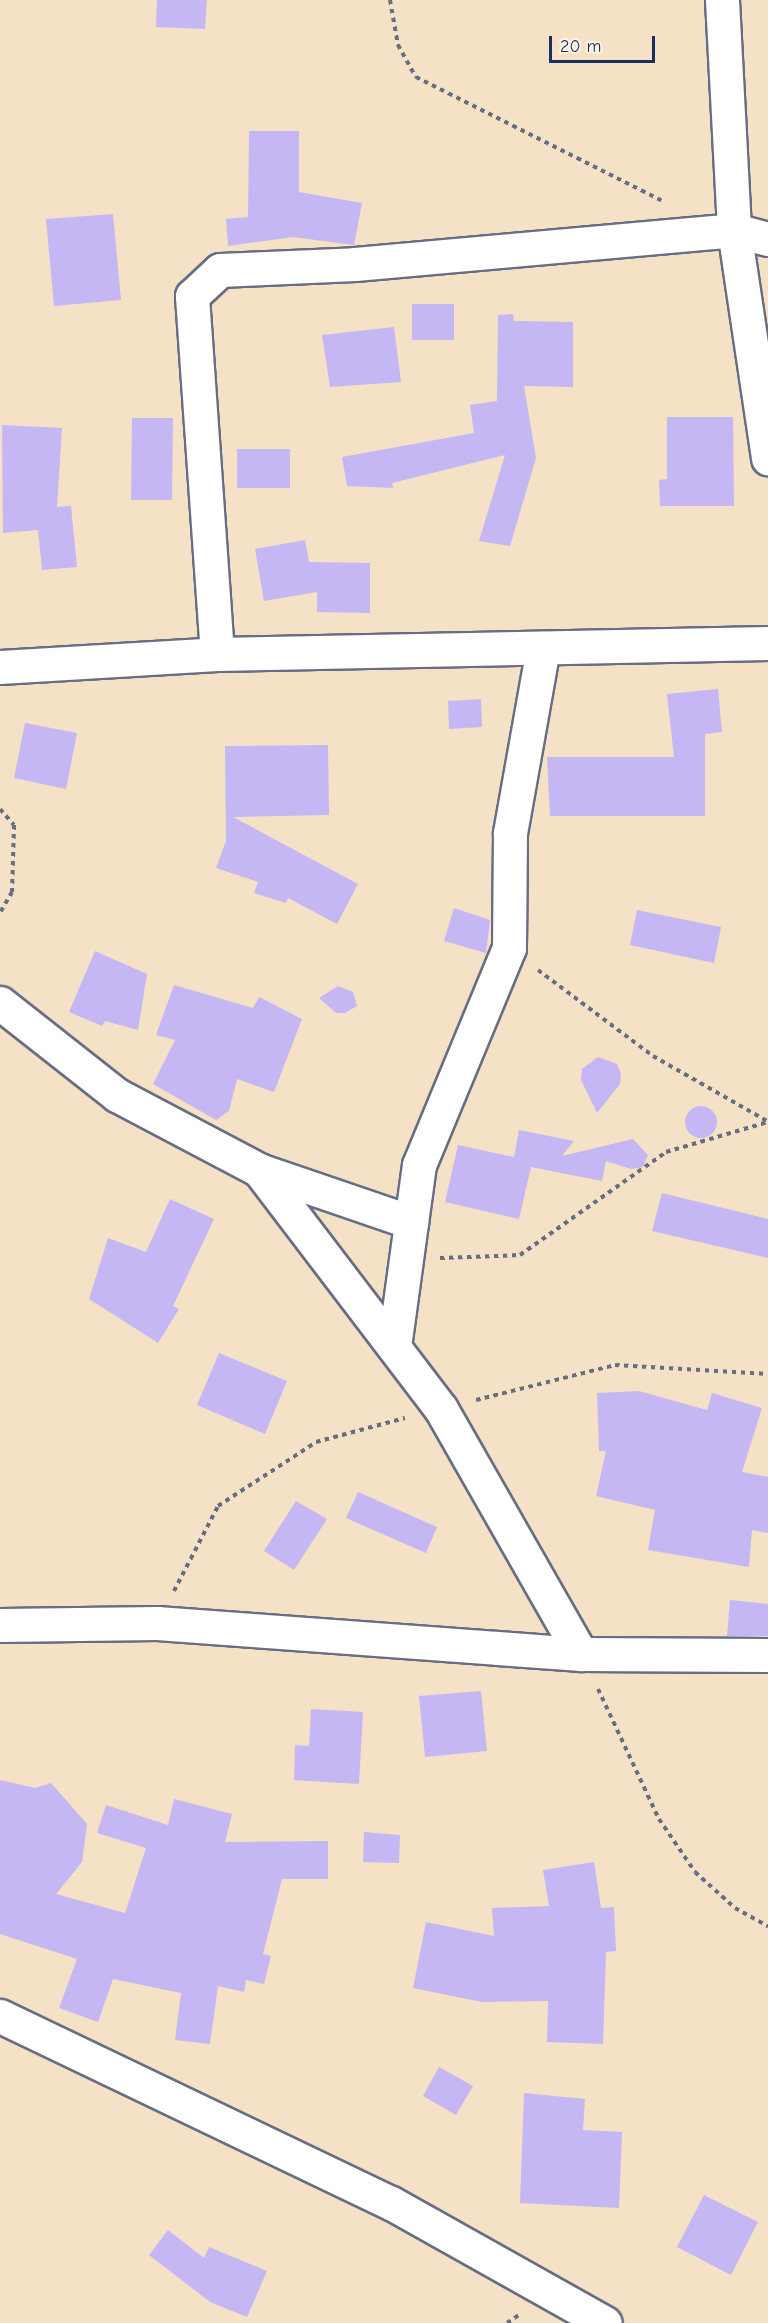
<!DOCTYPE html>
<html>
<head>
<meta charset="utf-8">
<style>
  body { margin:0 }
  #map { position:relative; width:768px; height:2323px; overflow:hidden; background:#f5e1c5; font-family:"Comic Neue",sans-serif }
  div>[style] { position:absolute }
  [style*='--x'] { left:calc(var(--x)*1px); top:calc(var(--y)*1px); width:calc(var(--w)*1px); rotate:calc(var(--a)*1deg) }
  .building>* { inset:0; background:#c4b7f4 }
  .round { border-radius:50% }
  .path>* { height:4px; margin-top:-2px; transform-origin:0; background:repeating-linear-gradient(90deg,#676d82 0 4.5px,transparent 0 9px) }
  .roads { filter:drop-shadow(2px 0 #676d82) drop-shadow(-2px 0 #676d82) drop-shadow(0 2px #676d82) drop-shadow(0 -2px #676d82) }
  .minor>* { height:33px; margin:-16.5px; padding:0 16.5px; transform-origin:16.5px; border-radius:16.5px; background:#fff }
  span { translate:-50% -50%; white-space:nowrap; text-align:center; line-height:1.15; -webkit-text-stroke:6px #fcf5e5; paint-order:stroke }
  .scale { position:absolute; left:549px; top:36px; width:106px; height:27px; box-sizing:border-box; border:3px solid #1b2f5e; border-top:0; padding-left:8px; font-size:18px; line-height:21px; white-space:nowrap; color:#1b2f5e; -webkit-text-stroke:4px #fcf5e5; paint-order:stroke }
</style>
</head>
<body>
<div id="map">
  <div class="building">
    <div style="clip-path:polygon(157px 0,207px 0,205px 29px,156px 27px)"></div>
    <div style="clip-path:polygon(249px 131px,299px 131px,299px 192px,362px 203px,354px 245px,293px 237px,228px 246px,226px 219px,248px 217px)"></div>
    <div style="clip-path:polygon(113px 214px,121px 300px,54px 306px,46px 219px)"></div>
    <div style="clip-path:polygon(412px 304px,454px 304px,454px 340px,412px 340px)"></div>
    <div style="clip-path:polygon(513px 314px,514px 321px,573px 322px,573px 387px,524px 386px,536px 458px,510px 546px,479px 541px,505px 455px,392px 483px,393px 488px,347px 486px,342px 457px,474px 433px,470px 405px,497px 401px,498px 315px)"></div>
    <div style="clip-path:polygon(394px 327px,401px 382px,330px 387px,322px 335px)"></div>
    <div style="clip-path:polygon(667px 417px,733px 417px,734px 506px,660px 506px,659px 480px,667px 479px)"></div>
    <div style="clip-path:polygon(132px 418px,173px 418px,172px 500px,131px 500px)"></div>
    <div style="clip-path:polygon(2px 425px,62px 428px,57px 507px,71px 506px,77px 567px,42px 570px,38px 530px,3px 533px)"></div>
    <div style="clip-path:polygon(237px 449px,290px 449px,290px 488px,237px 488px)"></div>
    <div style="clip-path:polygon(305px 540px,309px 562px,370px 563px,370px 613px,317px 612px,317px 592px,264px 601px,255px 549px)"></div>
    <div style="clip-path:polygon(718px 689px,722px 732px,705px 734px,705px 816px,550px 816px,547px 757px,674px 757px,667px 694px)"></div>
    <div style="clip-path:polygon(481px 699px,482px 727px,449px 729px,448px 701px)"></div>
    <div style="clip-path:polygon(25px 723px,77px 733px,66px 789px,14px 778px)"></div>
    <div style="clip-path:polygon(328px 745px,329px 815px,233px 817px,358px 884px,337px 924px,288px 898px,286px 903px,254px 893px,258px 882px,216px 868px,226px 841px,225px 746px)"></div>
    <div style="clip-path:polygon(454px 908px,490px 920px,486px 953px,444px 941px)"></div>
    <div style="clip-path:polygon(637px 910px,721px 927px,714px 963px,630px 945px)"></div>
    <div style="clip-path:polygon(95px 951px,147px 974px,138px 1030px,105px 1021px,102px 1026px,69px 1012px)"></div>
    <div style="clip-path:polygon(174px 985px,253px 1008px,259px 997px,302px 1019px,274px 1092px,237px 1079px,229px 1111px,216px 1120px,153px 1084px,175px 1040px,156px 1035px)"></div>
    <div style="clip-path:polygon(338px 986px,353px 992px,357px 1006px,345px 1013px,336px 1013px,319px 998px)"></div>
    <div style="clip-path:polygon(598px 1057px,617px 1064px,621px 1074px,620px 1084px,597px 1113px,581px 1080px,582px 1069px)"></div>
    <div class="round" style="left:685px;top:1106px;width:32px;height:32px"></div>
    <div style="clip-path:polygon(519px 1130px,574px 1141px,562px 1156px,633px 1139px,648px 1155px,643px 1167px,631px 1169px,606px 1161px,602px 1181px,531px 1167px,519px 1219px,445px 1202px,458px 1145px,514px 1157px)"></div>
    <div style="clip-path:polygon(662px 1193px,768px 1219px,768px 1258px,652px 1231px)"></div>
    <div style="clip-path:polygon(170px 1199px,214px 1219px,173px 1306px,179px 1309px,158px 1343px,89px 1299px,108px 1238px,146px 1252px)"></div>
    <div style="clip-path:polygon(219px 1353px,287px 1381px,265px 1434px,197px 1405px)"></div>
    <div style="clip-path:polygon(639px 1391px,707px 1410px,712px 1393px,762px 1408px,742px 1472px,768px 1477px,768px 1533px,752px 1530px,749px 1567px,648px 1550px,655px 1510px,596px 1496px,606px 1451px,599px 1451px,597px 1393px)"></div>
    <div style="clip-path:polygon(358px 1492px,437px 1527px,426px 1553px,346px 1518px)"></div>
    <div style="clip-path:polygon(296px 1501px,327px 1519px,294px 1570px,264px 1551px)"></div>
    <div style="clip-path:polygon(730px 1600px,768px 1604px,768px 1636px,727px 1636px)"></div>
    <div style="clip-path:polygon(481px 1691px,487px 1751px,425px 1757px,419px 1696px)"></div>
    <div style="clip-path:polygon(311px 1709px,363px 1712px,359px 1784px,294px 1780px,295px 1745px,309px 1746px)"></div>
    <div style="clip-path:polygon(0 1780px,35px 1788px,51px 1783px,87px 1824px,82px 1862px,56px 1894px,125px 1913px,146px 1848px,97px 1833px,106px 1805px,168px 1825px,174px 1799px,232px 1814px,225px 1842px,328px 1841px,328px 1879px,282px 1879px,263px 1954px,271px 1956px,264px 1984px,246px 1980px,244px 1992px,218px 1986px,210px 2044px,175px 2040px,181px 1993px,113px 1979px,98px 2022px,59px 2008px,77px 1959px,0 1934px)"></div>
    <div style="clip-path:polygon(364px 1832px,400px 1835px,399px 1863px,363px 1862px)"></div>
    <div style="clip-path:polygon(594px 1862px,601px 1908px,614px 1907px,616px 1951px,606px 1952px,603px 2044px,547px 2042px,548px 2001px,482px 2002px,413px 1988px,426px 1922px,494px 1936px,492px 1908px,549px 1906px,543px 1870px)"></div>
    <div style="clip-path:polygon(439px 2067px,473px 2086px,456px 2115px,423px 2096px)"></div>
    <div style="clip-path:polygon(524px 2093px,585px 2099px,583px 2130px,622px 2132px,619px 2208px,520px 2203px)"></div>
    <div style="clip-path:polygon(704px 2195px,758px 2222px,731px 2275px,677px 2247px)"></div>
    <div style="clip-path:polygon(168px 2230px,204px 2258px,209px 2247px,267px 2271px,247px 2317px,210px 2302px,149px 2255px)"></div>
  </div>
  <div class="path">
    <div style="--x:390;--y:0;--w:46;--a:79.9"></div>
    <div style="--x:398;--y:45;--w:37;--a:61"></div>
    <div style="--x:416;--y:77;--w:276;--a:26.7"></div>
    <div style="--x:0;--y:809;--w:21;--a:49"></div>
    <div style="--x:14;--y:825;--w:67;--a:91.7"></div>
    <div style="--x:12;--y:892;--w:24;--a:120"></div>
    <div style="--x:538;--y:970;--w:144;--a:36.8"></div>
    <div style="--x:653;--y:1056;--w:131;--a:29.7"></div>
    <div style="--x:440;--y:1258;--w:80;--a:-2.1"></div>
    <div style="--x:520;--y:1255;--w:179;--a:-35.2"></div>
    <div style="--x:666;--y:1152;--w:106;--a:-16.4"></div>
    <div style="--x:476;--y:1400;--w:143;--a:-14.1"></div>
    <div style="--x:615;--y:1365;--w:153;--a:3.4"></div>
    <div style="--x:174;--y:1591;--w:96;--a:-62.6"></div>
    <div style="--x:218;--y:1506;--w:117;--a:-33.1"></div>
    <div style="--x:316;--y:1442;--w:92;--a:-15.1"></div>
    <div style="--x:598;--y:1689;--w:144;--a:64.9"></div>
    <div style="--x:659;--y:1819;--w:64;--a:55.8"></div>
    <div style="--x:695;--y:1872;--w:54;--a:42"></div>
    <div style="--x:735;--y:1908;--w:38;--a:29"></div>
    <div style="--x:507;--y:2323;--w:14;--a:-34"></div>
  </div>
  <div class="roads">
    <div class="minor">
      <div style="--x:722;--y:0;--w:230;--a:87"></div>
      <div style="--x:734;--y:230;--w:231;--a:81.5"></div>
      <div style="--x:217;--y:654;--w:359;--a:-94"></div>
      <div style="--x:192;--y:296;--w:38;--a:-43"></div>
      <div style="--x:220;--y:270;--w:135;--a:-2.5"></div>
      <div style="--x:355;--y:264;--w:381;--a:-5.1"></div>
      <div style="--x:734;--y:230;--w:35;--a:15"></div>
      <div style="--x:0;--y:667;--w:217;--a:-3.4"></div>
      <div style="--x:217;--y:654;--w:551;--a:-1.14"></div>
      <div style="--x:0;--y:1003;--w:149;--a:38.2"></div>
      <div style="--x:117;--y:1095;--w:161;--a:27.8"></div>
      <div style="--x:259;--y:1170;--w:300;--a:52.7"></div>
      <div style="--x:441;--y:1409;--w:282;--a:60.3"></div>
      <div style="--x:259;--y:1170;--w:161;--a:18.9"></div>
      <div style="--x:394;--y:1347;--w:184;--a:-82.2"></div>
      <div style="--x:419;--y:1165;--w:235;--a:-67.5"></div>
      <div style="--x:509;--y:948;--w:115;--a:-89.5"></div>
      <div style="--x:510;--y:833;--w:188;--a:-79.9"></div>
      <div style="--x:0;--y:1625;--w:157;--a:-0.7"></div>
      <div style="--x:157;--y:1623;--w:425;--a:4.2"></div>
      <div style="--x:581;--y:1654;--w:187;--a:0.3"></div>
      <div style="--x:0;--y:2016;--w:433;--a:25.6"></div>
      <div style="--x:391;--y:2203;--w:245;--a:29.3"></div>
    </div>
  </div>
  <div class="scale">20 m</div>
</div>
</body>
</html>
